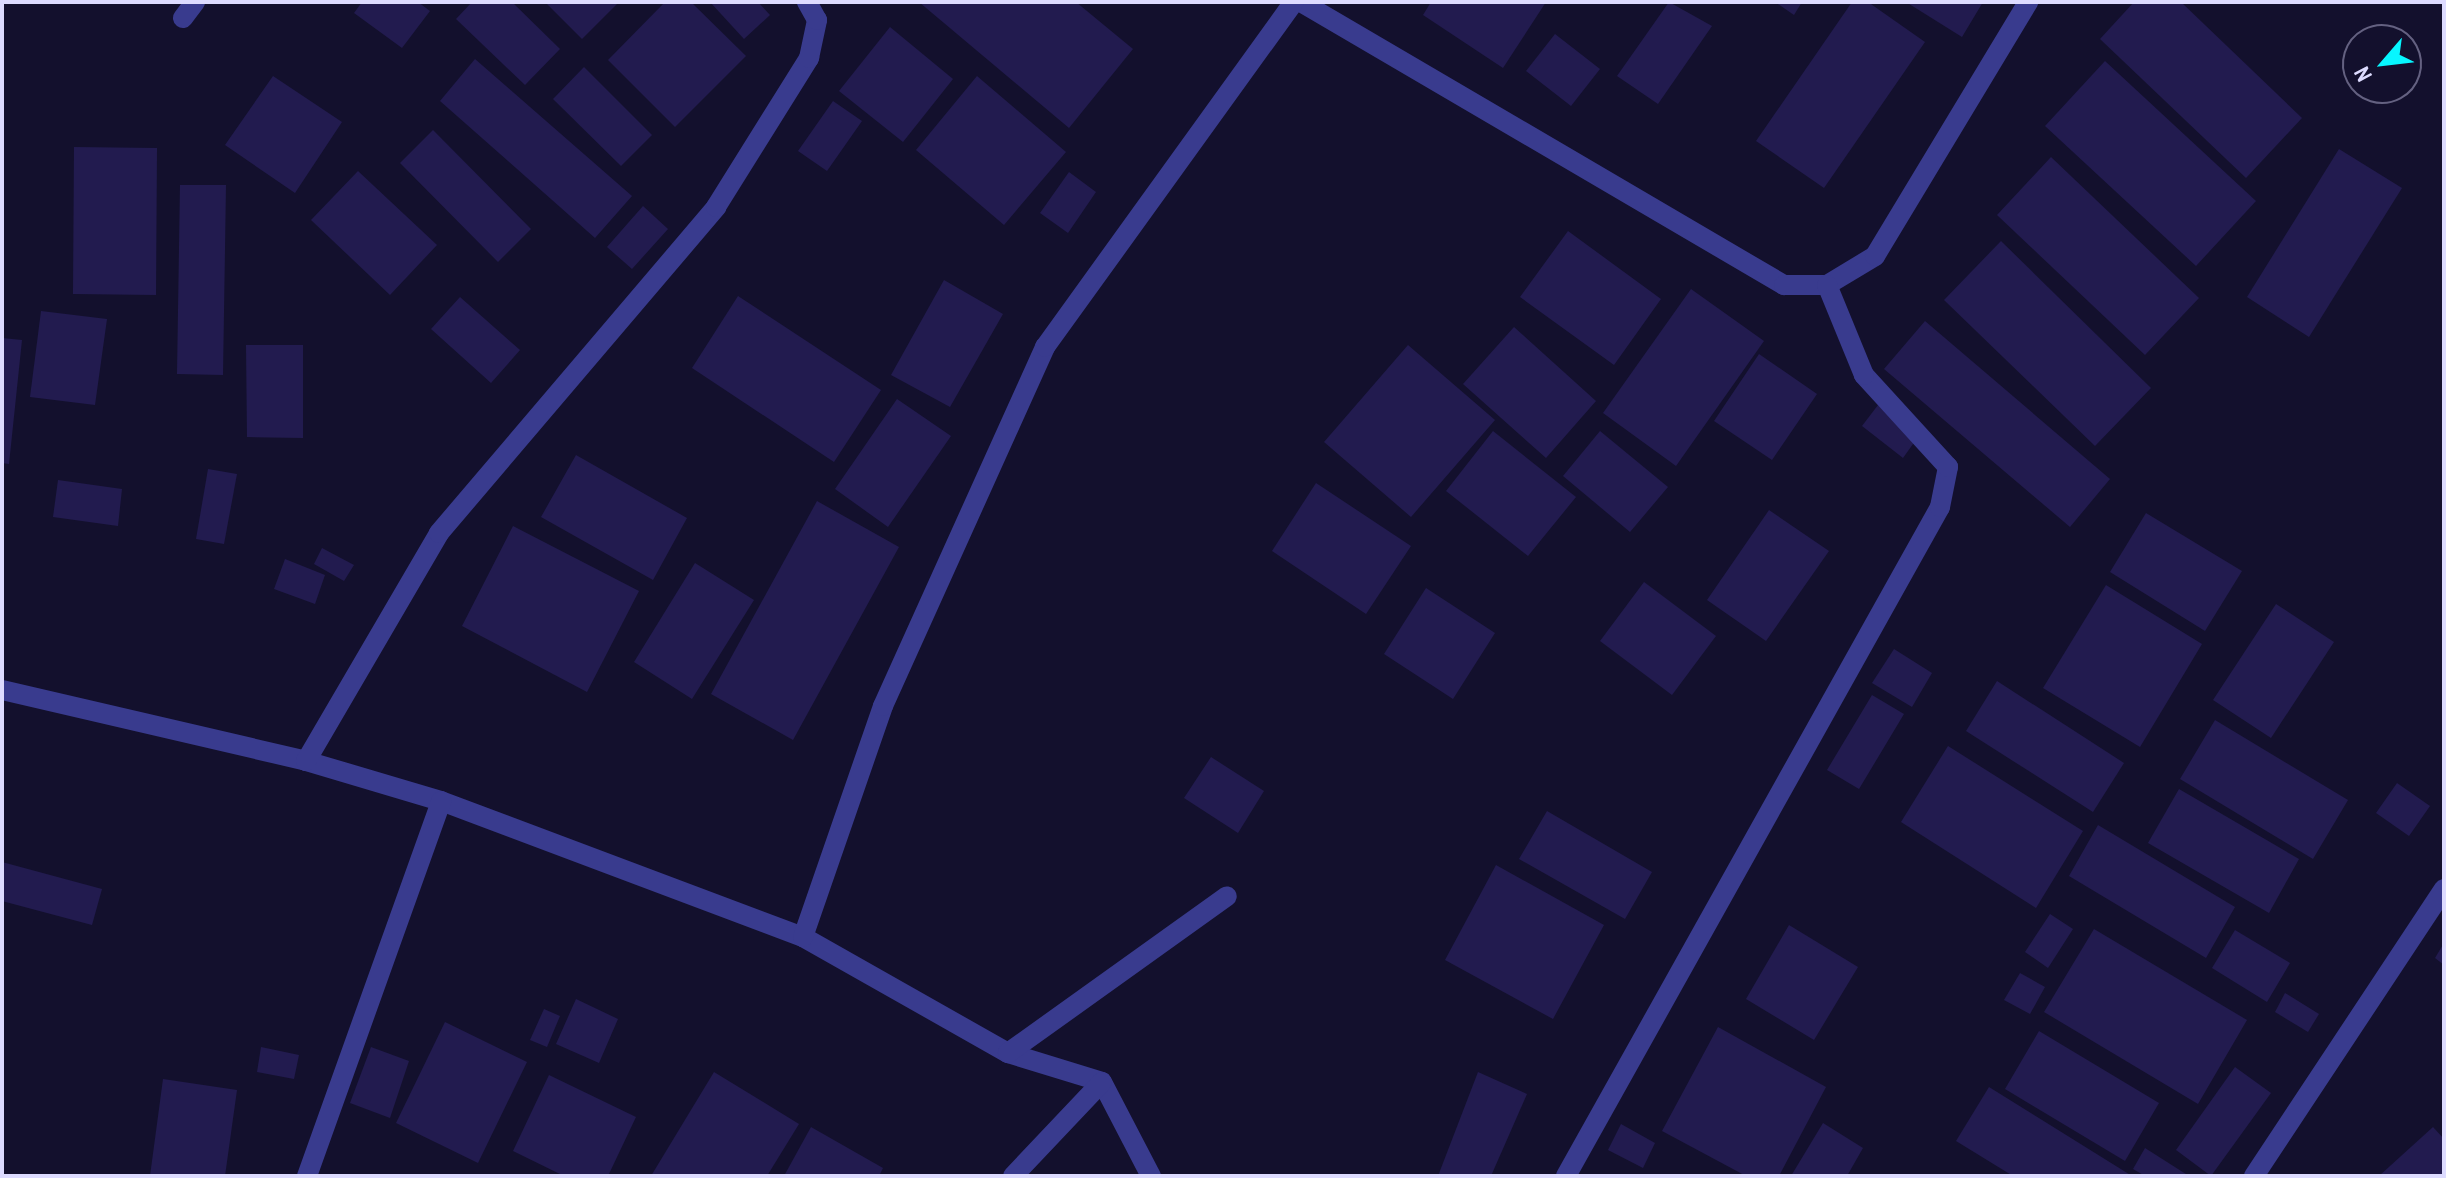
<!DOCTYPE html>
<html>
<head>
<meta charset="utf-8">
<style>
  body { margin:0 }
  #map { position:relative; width:2446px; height:1178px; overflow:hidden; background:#13102d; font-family:"Archivo Narrow",sans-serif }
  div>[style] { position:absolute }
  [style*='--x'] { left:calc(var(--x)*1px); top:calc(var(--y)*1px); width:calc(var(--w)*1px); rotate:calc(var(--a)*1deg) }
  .building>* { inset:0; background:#221b4f }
  .minor>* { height:20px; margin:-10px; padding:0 10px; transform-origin:10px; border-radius:10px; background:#393b8e }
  span { translate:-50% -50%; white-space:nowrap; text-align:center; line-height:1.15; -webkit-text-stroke:6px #13102d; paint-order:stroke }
  .frame { position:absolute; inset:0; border:4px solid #dddbff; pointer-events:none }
  .north { position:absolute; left:2342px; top:24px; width:80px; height:80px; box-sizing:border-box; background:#13102d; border:2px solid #646181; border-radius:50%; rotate:242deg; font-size:22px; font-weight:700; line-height:32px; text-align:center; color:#dddbff }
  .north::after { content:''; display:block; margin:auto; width:28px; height:36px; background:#07f6ff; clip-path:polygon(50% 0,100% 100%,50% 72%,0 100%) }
</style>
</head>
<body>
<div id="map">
  <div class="building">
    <div style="clip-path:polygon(362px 2px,418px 2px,430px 11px,402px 48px,354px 13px)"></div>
    <div style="clip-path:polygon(472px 2px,512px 2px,560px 49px,525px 85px,456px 19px)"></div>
    <div style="clip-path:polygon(545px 2px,619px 2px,582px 39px)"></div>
    <div style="clip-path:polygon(665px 2px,691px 2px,746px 56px,675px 127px,608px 60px)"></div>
    <div style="clip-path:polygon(710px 2px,758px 2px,770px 15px,744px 39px)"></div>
    <div style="clip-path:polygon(919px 2px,1076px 2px,1133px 49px,1069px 128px)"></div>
    <div style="clip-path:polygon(1431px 2px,1546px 2px,1503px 68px,1423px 15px)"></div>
    <div style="clip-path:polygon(1669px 2px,1712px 26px,1658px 104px,1617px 76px)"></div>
    <div style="clip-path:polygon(1775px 2px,1802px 2px,1794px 15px)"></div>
    <div style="clip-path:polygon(1852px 2px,1868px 2px,1925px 42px,1824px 188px,1756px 141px)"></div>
    <div style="clip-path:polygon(1906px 2px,1983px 2px,1962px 37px)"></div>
    <div style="clip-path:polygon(2134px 2px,2181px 2px,2302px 118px,2246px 178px,2100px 39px)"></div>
    <div style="clip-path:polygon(890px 27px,953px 79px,903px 142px,839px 91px)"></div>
    <div style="clip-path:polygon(1555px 34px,1600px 69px,1571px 106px,1526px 71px)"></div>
    <div style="clip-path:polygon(475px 59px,632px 196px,595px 238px,440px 101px)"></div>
    <div style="clip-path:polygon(2105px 61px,2256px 201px,2196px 266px,2045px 126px)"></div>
    <div style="clip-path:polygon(584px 67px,652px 135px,621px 166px,553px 99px)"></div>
    <div style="clip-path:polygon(273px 76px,342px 122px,295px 193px,225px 145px)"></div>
    <div style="clip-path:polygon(977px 76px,1066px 152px,1004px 225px,916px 150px)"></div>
    <div style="clip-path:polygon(833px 101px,862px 121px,827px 171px,798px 151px)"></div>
    <div style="clip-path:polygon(433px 130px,531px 229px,498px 262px,400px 163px)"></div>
    <div style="clip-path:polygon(74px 147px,157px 148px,156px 295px,73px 294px)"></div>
    <div style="clip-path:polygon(2339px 149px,2402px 188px,2309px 337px,2247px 297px)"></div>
    <div style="clip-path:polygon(2051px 157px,2199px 298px,2145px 355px,1997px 215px)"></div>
    <div style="clip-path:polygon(358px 171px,437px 245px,390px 295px,311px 220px)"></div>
    <div style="clip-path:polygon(1069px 172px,1096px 192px,1068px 233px,1040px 213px)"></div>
    <div style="clip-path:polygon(180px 185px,226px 185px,223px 375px,177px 374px)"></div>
    <div style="clip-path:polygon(643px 206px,668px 229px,632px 269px,607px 247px)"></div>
    <div style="clip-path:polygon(1568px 231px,1661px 299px,1614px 365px,1520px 297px)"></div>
    <div style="clip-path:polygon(2001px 241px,2151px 388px,2095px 446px,1944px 300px)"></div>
    <div style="clip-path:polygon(944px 280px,1003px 314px,950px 407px,891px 375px)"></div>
    <div style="clip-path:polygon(1691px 289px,1764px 341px,1676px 466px,1603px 413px)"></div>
    <div style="clip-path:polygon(738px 296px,881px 390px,834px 462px,692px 368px)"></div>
    <div style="clip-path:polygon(460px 297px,520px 350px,491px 383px,431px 329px)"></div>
    <div style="clip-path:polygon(41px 311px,107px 319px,95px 405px,30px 397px)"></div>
    <div style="clip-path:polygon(1925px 321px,2110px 479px,2070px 527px,1884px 369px)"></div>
    <div style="clip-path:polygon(1514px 327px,1596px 401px,1546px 458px,1463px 384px)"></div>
    <div style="clip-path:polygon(2px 338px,22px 340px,9px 464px,2px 463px)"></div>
    <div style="clip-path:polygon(246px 345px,303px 345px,303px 438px,247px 437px)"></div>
    <div style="clip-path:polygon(1408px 345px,1495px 420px,1411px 517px,1324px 442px)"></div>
    <div style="clip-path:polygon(1759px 354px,1817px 394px,1772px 460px,1714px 421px)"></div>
    <div style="clip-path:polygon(897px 399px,951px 436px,888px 527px,835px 489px)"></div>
    <div style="clip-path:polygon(1878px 405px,1918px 437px,1903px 458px,1862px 426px)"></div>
    <div style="clip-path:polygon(1493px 431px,1576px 497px,1528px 556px,1446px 491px)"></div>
    <div style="clip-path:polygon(1600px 431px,1668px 487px,1630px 532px,1563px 476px)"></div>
    <div style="clip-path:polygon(576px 455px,687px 518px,653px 580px,541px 517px)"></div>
    <div style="clip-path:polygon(208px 469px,237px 474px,224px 544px,196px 539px)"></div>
    <div style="clip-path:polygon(58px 480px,122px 489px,118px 526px,53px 517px)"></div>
    <div style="clip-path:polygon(1316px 483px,1411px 546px,1366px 614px,1272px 551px)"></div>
    <div style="clip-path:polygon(817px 501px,899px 547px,793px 740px,711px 694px)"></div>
    <div style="clip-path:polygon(1769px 510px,1829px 551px,1766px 641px,1707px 600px)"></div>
    <div style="clip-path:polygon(2146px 513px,2242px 571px,2205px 631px,2110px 572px)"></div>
    <div style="clip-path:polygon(513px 526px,639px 591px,587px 692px,462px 626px)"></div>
    <div style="clip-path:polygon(322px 548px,354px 565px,344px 581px,314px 564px)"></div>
    <div style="clip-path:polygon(285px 559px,325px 575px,315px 604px,274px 589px)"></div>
    <div style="clip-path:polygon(695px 563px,754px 600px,692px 699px,634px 662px)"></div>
    <div style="clip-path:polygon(1644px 582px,1716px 636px,1672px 695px,1600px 641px)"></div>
    <div style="clip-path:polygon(2106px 585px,2202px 644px,2140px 747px,2043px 688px)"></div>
    <div style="clip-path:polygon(1426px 588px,1495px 633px,1453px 699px,1384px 654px)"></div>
    <div style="clip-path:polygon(2276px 604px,2334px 642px,2271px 738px,2213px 700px)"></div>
    <div style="clip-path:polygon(1894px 649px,1932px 673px,1912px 707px,1872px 683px)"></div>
    <div style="clip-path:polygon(1997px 681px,2124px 763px,2093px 812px,1966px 731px)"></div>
    <div style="clip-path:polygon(1872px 695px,1904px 714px,1859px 789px,1827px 770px)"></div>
    <div style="clip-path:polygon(2215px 720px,2348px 800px,2313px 859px,2180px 779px)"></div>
    <div style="clip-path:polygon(1948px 746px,2083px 831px,2036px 908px,1901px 822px)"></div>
    <div style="clip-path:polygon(1211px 757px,1264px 791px,1238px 833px,1184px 798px)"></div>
    <div style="clip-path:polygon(2397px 783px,2430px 806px,2409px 836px,2376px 813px)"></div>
    <div style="clip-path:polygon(2179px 789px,2299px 859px,2269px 913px,2148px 843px)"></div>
    <div style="clip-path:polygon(1547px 811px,1652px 872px,1625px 919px,1519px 859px)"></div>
    <div style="clip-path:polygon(2098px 825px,2235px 907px,2206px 958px,2069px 876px)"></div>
    <div style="clip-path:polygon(2px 862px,102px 889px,92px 925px,2px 901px)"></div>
    <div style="clip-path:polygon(1496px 865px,1604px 925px,1553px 1019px,1445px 960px)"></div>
    <div style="clip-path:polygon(2050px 914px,2073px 929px,2048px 968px,2025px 952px)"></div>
    <div style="clip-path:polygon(1789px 925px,1858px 967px,1814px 1040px,1746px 999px)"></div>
    <div style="clip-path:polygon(2094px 929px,2247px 1020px,2198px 1104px,2044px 1012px)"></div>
    <div style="clip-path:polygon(2235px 930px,2290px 963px,2267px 1002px,2212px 968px)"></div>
    <div style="clip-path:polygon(2444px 943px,2444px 965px,2435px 958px)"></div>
    <div style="clip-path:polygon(2020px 973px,2045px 987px,2030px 1014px,2004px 1000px)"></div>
    <div style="clip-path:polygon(2285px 993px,2319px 1014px,2308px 1032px,2275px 1012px)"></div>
    <div style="clip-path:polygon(576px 999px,618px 1019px,599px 1063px,556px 1044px)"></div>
    <div style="clip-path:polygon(544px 1009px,560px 1016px,547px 1047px,530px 1040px)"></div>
    <div style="clip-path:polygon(445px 1022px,527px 1062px,478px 1163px,396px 1123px)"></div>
    <div style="clip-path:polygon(1718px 1027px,1826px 1087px,1779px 1176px,1746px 1176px,1662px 1131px)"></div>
    <div style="clip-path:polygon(2039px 1031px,2159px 1103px,2125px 1161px,2005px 1089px)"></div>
    <div style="clip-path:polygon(261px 1047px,299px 1055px,294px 1079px,257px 1072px)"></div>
    <div style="clip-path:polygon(371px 1047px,409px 1061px,390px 1118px,350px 1103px)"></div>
    <div style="clip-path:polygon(2235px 1067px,2271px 1093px,2211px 1176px,2176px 1150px)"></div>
    <div style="clip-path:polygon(714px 1072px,799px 1124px,767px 1176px,651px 1176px)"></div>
    <div style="clip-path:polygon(1478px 1072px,1527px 1094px,1491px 1176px,1438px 1176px)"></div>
    <div style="clip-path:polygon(549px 1075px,636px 1117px,608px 1176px,564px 1176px,513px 1151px)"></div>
    <div style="clip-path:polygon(163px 1079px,237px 1090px,225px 1176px,150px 1176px)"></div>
    <div style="clip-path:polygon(1989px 1087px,2132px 1176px,2013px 1176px,1956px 1141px)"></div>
    <div style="clip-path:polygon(1823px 1123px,1863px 1148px,1847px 1176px,1791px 1176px)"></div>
    <div style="clip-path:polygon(1621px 1124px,1655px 1143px,1643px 1168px,1608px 1150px)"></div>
    <div style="clip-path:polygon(811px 1127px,883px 1168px,879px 1176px,784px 1176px)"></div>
    <div style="clip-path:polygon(2433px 1127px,2444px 1139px,2444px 1176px,2379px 1176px)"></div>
    <div style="clip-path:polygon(2145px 1148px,2189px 1176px,2145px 1176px,2133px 1169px)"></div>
  </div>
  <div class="minor">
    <div style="--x:1301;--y:2;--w:560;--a:30.37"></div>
    <div style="--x:1784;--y:285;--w:43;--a:0"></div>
    <div style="--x:1827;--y:285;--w:56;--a:-31.1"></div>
    <div style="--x:1875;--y:256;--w:297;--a:-58.9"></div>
    <div style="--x:183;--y:18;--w:20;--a:-53"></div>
    <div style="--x:2;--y:690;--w:312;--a:13.1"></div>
    <div style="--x:306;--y:761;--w:141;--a:16.5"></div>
    <div style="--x:441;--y:801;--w:387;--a:20.6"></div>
    <div style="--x:803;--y:937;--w:236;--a:29.5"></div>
    <div style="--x:1008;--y:1053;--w:98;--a:17.1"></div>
    <div style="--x:1102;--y:1082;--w:106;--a:62.5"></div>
    <div style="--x:306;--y:761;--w:264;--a:-59.7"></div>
    <div style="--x:439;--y:533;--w:428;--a:-49.6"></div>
    <div style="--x:716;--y:207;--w:176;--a:-58"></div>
    <div style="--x:809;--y:58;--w:39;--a:-78"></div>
    <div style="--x:817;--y:20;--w:21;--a:-119"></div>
    <div style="--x:803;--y:937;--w:244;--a:-70.9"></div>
    <div style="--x:883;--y:706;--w:394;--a:-65.7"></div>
    <div style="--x:1045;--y:347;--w:425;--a:-54.2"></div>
    <div style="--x:1008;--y:1053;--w:269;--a:-35.6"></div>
    <div style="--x:307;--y:1176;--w:398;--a:-70.3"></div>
    <div style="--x:1013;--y:1176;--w:129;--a:-46.6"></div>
    <div style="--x:1566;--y:1176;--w:766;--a:-60.79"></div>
    <div style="--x:1940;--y:507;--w:41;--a:-78.7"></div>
    <div style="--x:1948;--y:467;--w:125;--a:-132.4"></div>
    <div style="--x:1864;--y:375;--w:97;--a:-112.3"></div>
    <div style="--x:2254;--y:1176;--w:344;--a:-56.5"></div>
  </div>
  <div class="frame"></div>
  <div class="north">N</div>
</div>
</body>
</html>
